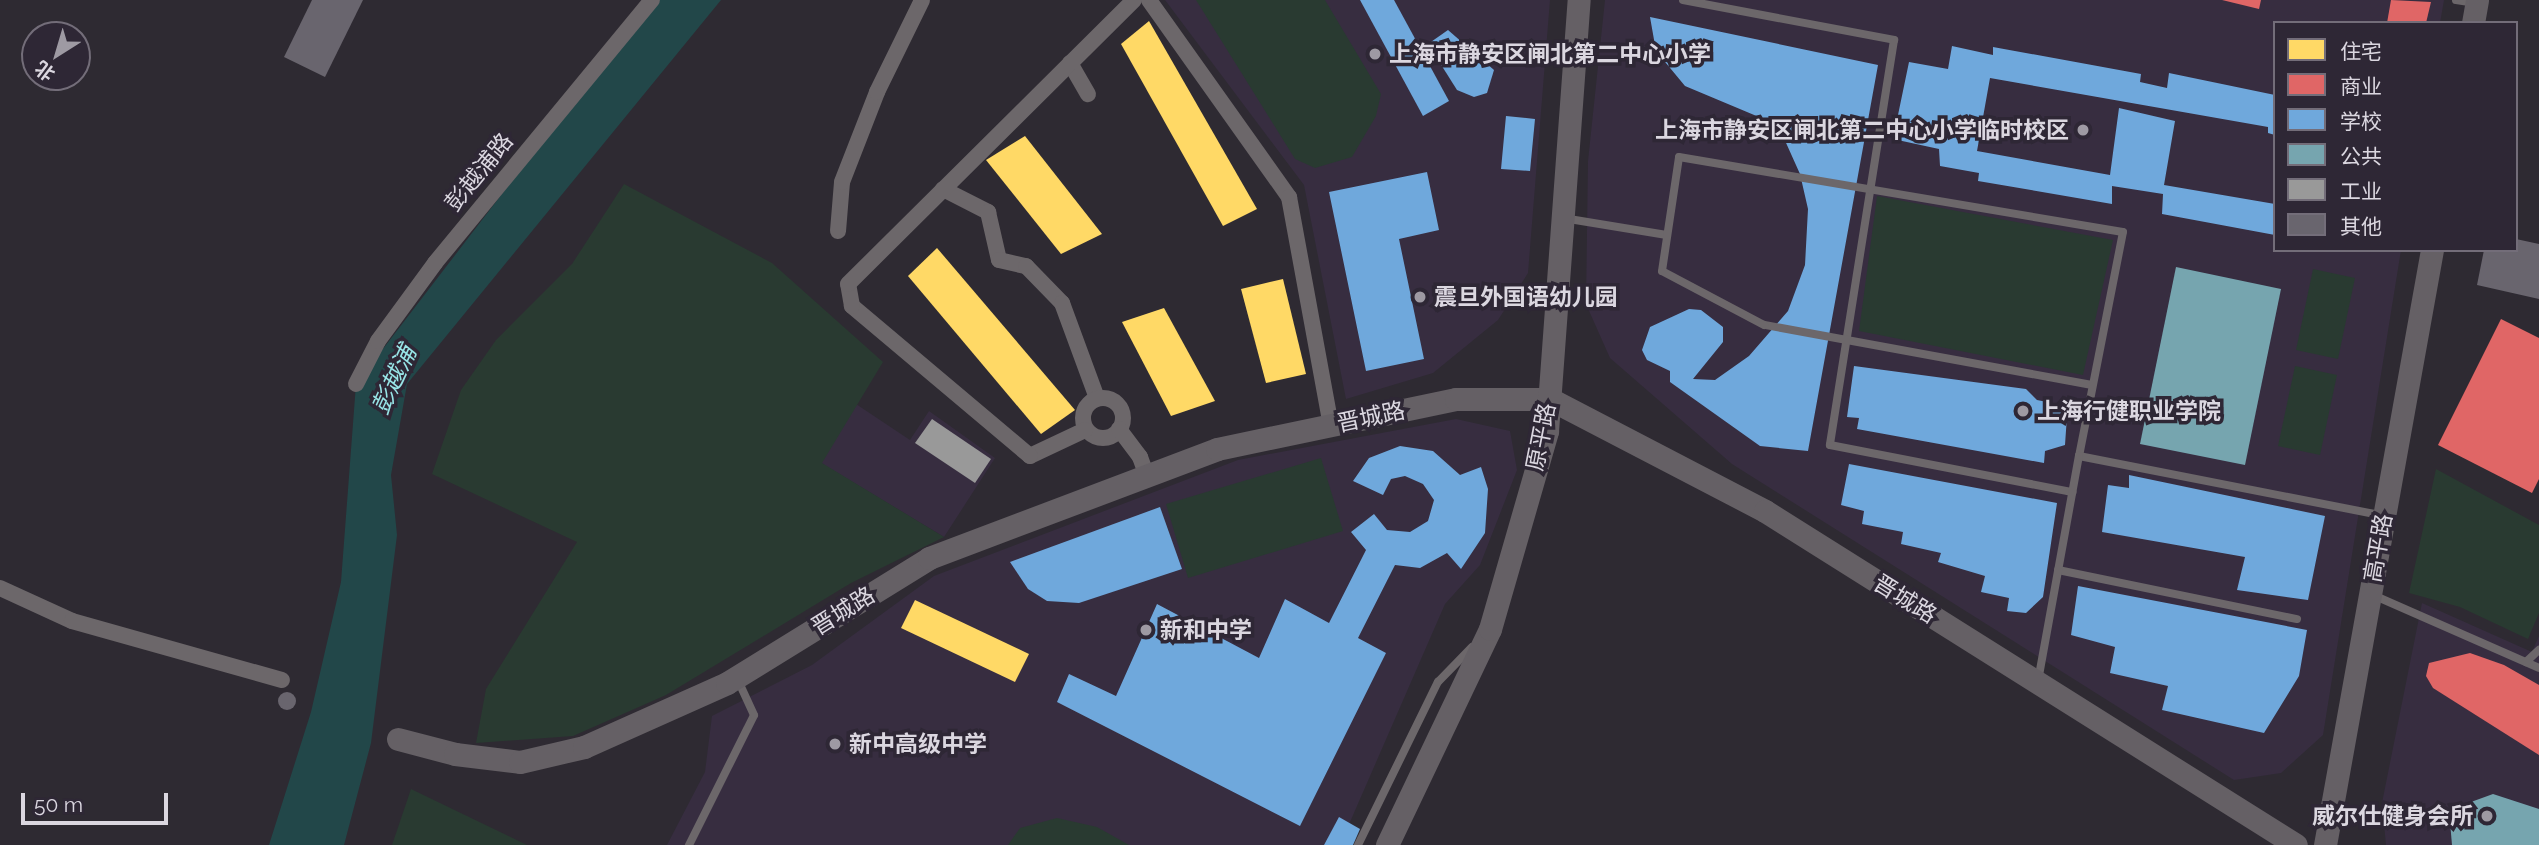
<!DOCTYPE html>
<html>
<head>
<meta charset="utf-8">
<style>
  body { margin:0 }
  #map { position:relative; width:2539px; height:845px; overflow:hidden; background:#2e2a32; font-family:Raleway,"Noto Sans SC",sans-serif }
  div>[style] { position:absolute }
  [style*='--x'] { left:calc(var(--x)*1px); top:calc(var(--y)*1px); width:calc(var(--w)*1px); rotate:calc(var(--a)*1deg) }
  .built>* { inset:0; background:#372d40 }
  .green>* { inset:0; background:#293a31 }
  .water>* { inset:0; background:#224749 }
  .homes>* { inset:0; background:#ffd966 }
  .shops>* { inset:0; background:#e06666 }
  .schools>* { inset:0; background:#6fa8dc }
  .public>* { inset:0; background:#76a5af }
  .industry>* { inset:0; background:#999 }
  .building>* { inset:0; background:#69656e }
  .round { border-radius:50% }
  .lane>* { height:8px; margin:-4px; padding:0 4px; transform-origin:4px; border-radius:4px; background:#6c676a }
  .street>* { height:16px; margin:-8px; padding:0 8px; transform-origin:8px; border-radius:8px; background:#6c676a }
  .street>.ring { margin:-8px; padding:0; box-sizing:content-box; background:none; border:16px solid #6c676a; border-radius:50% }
  .secondary>* { height:23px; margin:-11.5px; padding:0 11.5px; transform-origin:11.5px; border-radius:11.5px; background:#656065 }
  .dots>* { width:19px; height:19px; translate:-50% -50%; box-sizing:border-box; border:4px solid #2e2735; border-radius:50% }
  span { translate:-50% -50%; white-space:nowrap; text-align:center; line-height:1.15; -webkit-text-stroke:7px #2e2735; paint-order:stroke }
  .poi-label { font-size:23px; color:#dbd7e0; font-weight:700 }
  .left { translate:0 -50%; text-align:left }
  .right { translate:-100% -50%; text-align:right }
  .street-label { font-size:23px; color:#dbd7e0 }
  .water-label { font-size:24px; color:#98e5e7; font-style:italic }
  .legend { position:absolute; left:2273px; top:21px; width:245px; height:231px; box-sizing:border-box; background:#2e2735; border:2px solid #736d79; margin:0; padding:9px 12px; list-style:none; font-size:21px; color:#dbd7e0 }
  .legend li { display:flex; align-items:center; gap:14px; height:35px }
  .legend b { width:35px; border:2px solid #736d79 }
  .north { position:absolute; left:21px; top:21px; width:70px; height:70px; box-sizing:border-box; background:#2e2735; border:2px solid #736d79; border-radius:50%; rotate:217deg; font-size:19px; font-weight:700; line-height:28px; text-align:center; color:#dbd7e0 }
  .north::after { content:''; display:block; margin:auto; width:24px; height:32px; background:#9e9aa3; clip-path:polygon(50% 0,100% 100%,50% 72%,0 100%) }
  .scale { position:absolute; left:21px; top:793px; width:147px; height:32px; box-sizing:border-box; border:4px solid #dbd7e0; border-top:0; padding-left:9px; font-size:21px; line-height:24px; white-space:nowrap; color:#dbd7e0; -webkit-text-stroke:5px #2e2735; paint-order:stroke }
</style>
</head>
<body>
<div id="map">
  <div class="built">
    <div style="clip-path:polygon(1165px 0,1550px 0,1528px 273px,1498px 320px,1433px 373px,1346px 399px,1304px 185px)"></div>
    <div style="clip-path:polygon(1605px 0,2444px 0,2440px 23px,2275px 23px,2275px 250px,2401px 250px,2323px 735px,2281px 773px,2234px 780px,1732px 464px,1610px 358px,1586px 304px,1588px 161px)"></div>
    <div style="clip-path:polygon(856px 404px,910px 440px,929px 411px,995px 458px,944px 537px,821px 463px)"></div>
    <div style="clip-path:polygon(1456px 419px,1510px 431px,1517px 470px,1480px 565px,1445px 604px,1340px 845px,667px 845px,705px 772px,712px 716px,812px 665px,934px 576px,1238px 460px)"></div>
    <div style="clip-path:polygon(2422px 603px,2532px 652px,2539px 636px,2539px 845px,2386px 845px,2382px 803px)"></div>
  </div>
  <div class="green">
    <div style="clip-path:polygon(1196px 0,1325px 0,1381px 94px,1376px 116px,1352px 157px,1315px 168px,1295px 159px)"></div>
    <div style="clip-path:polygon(624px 184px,772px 263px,883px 362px,822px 463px,944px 537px,851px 583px,666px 695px,573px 736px,476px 743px,486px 689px,577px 542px,432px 474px,461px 390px,496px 340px,572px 264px)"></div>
    <div style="clip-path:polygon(1877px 196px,2113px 240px,2083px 375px,1859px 331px)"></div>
    <div style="clip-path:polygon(2313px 269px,2355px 278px,2338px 359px,2296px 350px)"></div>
    <div style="clip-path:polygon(2295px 366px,2337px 375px,2320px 455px,2278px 446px)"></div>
    <div style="clip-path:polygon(1321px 458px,1343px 531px,1188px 578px,1166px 504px)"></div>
    <div style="clip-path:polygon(2436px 469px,2539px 525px,2539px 613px,2528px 639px,2460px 607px,2409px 593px)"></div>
    <div style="clip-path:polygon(411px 789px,527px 845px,392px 845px)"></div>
    <div style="clip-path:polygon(1057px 818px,1097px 827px,1129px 845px,1008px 845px,1020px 828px)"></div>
  </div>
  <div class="water">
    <div style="clip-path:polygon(651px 0,721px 0,407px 384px,391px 475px,397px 535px,371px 743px,344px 845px,269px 845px,311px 712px,341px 582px,356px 384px)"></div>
  </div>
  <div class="homes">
    <div style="clip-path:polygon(1149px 21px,1257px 209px,1223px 226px,1121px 44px)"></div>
    <div style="clip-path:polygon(1025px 136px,1102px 234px,1061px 254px,986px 160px)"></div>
    <div style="clip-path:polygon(937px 248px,1075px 410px,1041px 434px,908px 276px)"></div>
    <div style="clip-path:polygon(1283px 279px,1306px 374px,1266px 383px,1241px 289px)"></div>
    <div style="clip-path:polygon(1164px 308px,1215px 401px,1171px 416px,1122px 322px)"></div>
    <div style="clip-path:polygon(915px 600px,1029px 654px,1015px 682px,901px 628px)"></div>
  </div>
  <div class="shops">
    <div style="clip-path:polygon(2222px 0,2261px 0,2259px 9px)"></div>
    <div style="clip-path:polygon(2391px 0,2431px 2px,2426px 23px,2387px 23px)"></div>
    <div style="clip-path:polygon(2501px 319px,2539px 338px,2539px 479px,2532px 493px,2438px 445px)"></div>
    <div style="clip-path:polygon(2470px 653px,2504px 665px,2539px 685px,2539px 755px,2433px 688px,2426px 676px,2429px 663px)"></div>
  </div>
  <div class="schools">
    <div style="clip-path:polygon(1360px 0,1394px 0,1449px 101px,1423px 116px)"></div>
    <div style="clip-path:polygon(1650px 17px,1878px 65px,1808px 451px,1760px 446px,1670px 382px,1670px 371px,1647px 360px,1642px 350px,1650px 327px,1689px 309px,1701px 310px,1723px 327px,1723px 342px,1693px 379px,1715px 380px,1749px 356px,1788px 311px,1805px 265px,1808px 209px,1800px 174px,1778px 125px,1685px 86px,1656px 51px)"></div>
    <div style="clip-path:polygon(1448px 30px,1494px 70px,1487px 93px,1474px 97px,1457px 90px,1428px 44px)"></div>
    <div style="clip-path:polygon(1952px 46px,1993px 55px,1993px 47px,2141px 74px,2140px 82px,2167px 88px,2169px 73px,2275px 95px,2275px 135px,2268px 133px,2268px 127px,1990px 78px,1977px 151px,2110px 175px,2119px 108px,2175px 121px,2164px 185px,2275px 204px,2275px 235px,2162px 214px,2163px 194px,2112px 186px,2112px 204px,1978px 181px,1979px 173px,1940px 166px,1939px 149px,1893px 139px,1909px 62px,1948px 69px)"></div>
    <div style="clip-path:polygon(1506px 116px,1535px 119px,1530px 171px,1501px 169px)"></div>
    <div style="clip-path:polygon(1427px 172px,1439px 230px,1399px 239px,1424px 359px,1366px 371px,1329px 192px)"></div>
    <div style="clip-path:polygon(1854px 366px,2026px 389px,2037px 400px,2057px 404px,2067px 416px,2065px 445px,2045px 451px,2044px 463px,1857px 429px,1859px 418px,1847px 417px)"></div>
    <div style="clip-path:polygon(1400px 446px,1433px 451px,1460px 475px,1481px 467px,1488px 489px,1485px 533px,1461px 569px,1447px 553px,1420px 568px,1395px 565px,1358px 638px,1386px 653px,1300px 826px,1057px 702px,1069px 674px,1116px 696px,1157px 604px,1259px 658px,1285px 599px,1329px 623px,1366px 550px,1351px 532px,1374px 514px,1387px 530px,1410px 532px,1428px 521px,1434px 500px,1423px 484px,1405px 476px,1391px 479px,1383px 495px,1353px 481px,1369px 458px)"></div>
    <div style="clip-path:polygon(1849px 464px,2057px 503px,2043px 597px,2026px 613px,2007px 611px,2009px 598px,1981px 592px,1985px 576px,1938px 562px,1941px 553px,1901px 544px,1903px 532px,1862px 524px,1864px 511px,1841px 505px)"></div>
    <div style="clip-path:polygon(2129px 475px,2325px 516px,2308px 600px,2237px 590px,2245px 557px,2102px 532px,2108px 485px,2129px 488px)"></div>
    <div style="clip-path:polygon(1160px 507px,1182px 569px,1079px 603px,1047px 601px,1028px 589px,1010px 562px)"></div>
    <div style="clip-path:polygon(2078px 586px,2307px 630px,2299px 676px,2264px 733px,2162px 710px,2168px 686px,2110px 673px,2115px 647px,2071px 635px)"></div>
    <div style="clip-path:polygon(1339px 817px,1360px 829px,1353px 845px,1324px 845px)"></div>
  </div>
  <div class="public">
    <div style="clip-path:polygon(2176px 267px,2281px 289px,2245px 465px,2140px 444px)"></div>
    <div style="clip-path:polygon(2493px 794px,2539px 809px,2539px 845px,2452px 845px,2449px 810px)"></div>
  </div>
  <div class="industry">
    <div style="clip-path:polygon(932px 419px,991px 459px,975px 483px,915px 443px)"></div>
  </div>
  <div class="building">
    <div style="clip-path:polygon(312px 0,363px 0,325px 77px,284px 57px)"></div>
    <div style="clip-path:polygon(2516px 239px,2539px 244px,2539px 299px,2477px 285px,2484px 250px,2516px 250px)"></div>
    <div class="round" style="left:278px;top:692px;width:18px;height:18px"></div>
  </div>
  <div class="lane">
    <div style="--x:1683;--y:0;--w:215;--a:10.7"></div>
    <div style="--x:1894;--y:40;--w:410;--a:99"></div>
    <div style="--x:1830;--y:445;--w:247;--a:11"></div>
    <div style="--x:2456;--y:0;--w:18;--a:9"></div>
    <div style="--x:1563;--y:218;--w:105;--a:9.3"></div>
    <div style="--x:2092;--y:385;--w:333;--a:-169.6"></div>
    <div style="--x:1764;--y:325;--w:115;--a:-152.1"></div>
    <div style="--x:1662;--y:271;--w:115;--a:-81.5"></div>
    <div style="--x:1679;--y:157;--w:450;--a:9.6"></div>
    <div style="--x:2123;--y:232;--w:228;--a:101.1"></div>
    <div style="--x:2079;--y:456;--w:308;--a:11.1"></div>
    <div style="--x:2058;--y:570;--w:244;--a:11.6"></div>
    <div style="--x:2373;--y:595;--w:181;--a:23.7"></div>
    <div style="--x:2526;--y:662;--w:18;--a:-43"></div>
    <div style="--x:2038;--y:681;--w:229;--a:-79.7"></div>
    <div style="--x:689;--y:845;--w:145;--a:-63.4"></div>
    <div style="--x:754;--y:715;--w:41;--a:-114.7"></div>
    <div style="--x:1358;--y:845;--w:182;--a:-63.9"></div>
    <div style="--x:1438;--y:682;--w:49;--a:-45.8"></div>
  </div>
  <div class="street">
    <div style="--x:1149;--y:0;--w:242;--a:54.6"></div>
    <div style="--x:1289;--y:197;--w:232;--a:79.6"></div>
    <div style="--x:1070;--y:63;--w:36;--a:60"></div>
    <div style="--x:943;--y:189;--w:51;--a:27.1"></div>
    <div style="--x:988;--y:212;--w:49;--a:77.1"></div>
    <div style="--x:999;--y:260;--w:28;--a:13"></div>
    <div style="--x:1026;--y:266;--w:52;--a:45.8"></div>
    <div style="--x:1062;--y:303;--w:101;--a:69.8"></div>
    <div style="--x:838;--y:231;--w:49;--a:-85.3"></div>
    <div style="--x:842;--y:182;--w:97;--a:-68.7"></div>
    <div style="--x:877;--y:92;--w:102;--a:-63.9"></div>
    <div style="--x:356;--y:384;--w:48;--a:-62.9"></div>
    <div style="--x:378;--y:341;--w:97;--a:-53.8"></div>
    <div style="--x:435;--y:263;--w:341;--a:-50.5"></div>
    <div class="ring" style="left:1083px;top:398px;width:24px;height:24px"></div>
    <div style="--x:1119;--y:429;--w:35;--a:53"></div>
    <div style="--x:1140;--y:457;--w:20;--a:70"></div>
    <div style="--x:1085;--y:430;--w:61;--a:154.7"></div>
    <div style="--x:1030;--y:456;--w:233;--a:-139.9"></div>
    <div style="--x:852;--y:306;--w:22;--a:-100"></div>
    <div style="--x:848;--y:284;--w:403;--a:-44.8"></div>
    <div style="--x:0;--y:588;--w:79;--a:24.6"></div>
    <div style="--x:72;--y:621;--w:218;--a:15.7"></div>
  </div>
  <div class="secondary">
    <div style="--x:2473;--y:23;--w:23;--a:-80"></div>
    <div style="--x:398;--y:739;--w:59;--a:14.7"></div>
    <div style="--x:455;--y:754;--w:65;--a:7"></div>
    <div style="--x:520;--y:762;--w:66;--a:-13.2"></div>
    <div style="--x:584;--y:747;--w:157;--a:-24.1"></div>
    <div style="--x:727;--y:683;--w:238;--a:-31.7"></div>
    <div style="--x:929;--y:558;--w:308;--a:-20.7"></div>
    <div style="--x:1217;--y:449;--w:244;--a:-11.8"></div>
    <div style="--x:1456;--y:399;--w:94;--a:0"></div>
    <div style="--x:1550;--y:399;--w:242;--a:27.5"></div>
    <div style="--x:1765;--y:511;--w:627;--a:32.17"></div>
    <div style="--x:1387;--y:845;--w:239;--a:-64.5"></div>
    <div style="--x:1490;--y:629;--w:206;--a:-73.9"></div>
    <div style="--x:1547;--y:431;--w:432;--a:-85.8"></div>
    <div style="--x:2325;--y:845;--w:605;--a:-79.81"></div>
  </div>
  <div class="dots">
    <div style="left:1375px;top:54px;background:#9e9aa3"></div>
    <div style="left:2083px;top:130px;background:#9e9aa3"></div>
    <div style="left:1420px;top:297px;background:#9e9aa3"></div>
    <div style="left:2023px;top:411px;background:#9e9aa3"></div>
    <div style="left:1146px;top:630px;background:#9e9aa3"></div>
    <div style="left:835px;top:744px;background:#9e9aa3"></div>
    <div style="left:2487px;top:816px;background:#9e9aa3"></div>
  </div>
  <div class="poi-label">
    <span class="left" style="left:1389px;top:54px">上海市静安区闸北第二中心小学</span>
    <span class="right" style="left:2069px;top:130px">上海市静安区闸北第二中心小学临时校区</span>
    <span class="left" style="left:1434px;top:297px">震旦外国语幼儿园</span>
    <span class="left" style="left:2037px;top:411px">上海行健职业学院</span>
    <span class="left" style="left:1160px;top:630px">新和中学</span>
    <span class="left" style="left:849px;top:744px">新中高级中学</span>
    <span class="right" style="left:2473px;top:816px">威尔仕健身会所</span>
  </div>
  <div class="street-label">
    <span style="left:479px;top:172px;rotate:-51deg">彭越浦路</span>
    <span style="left:1371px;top:417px;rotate:-12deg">晋城路</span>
    <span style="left:1541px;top:437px;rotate:-79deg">原平路</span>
    <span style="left:2378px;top:548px;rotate:-80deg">高平路</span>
    <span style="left:1905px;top:599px;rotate:32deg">晋城路</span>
    <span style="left:843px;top:611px;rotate:-32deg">晋城路</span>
  </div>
  <div class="water-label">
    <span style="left:394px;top:380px;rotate:-65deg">彭越浦</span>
  </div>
  <ul class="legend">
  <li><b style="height:19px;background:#ffd966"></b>住宅</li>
  <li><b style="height:19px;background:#e06666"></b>商业</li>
  <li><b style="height:19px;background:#6fa8dc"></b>学校</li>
  <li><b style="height:19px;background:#76a5af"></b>公共</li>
  <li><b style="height:19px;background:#999"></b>工业</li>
  <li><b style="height:19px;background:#69656e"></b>其他</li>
  </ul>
  <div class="north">北</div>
  <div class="scale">50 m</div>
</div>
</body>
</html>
